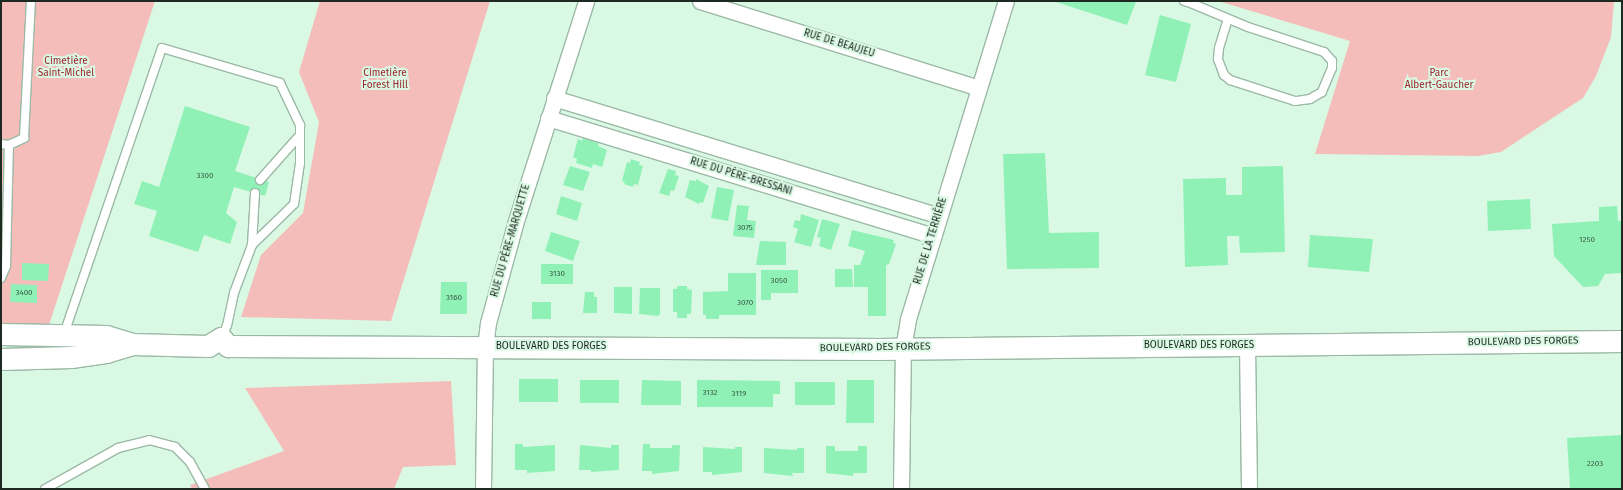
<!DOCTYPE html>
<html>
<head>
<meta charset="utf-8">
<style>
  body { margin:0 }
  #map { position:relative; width:1623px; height:490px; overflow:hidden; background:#daf9e4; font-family:"Fira Sans",sans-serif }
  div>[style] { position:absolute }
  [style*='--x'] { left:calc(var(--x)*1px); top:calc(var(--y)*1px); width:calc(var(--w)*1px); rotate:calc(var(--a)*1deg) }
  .green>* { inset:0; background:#f4bdb9 }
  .building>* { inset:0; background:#8ff1b6 }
  .roads { filter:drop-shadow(1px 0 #9bb9a5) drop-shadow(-1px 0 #9bb9a5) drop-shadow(0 1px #9bb9a5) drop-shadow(0 -1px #9bb9a5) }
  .lane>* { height:8px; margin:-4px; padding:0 4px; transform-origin:4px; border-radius:4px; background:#fff }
  .street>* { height:15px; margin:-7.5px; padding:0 7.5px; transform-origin:7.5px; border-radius:7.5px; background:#fff }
  .secondary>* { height:21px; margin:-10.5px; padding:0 10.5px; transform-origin:10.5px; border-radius:10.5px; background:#fff }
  span { translate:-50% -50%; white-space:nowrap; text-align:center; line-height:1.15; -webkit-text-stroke:4px #daf9e4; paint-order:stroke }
  .number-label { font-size:8px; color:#3a5b47 }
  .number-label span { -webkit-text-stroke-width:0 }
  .street-label { font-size:10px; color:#1e2922 }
  .park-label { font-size:10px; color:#9a232a }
  .frame { position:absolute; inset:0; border:2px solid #1e2922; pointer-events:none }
</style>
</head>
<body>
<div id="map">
  <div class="green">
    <div style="clip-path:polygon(1px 1px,155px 1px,47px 331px,1px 332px)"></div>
    <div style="clip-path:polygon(320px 1px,490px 1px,391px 321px,241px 317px,261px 255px,303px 213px,319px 122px,299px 72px)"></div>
    <div style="clip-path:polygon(1218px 1px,1614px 1px,1611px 37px,1596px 76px,1583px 98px,1501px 152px,1478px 156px,1315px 154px,1350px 41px)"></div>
    <div style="clip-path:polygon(451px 381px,456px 465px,403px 467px,394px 489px,192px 489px,190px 485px,284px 451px,245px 388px)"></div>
  </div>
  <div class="building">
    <div style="clip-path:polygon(1053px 1px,1133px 1px,1136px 2px,1127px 25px)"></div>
    <div style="clip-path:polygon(1160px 15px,1191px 24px,1176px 82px,1145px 75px)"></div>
    <div style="clip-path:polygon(185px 106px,250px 127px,235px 171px,269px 182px,265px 196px,234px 187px,226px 213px,237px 222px,230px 244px,204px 235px,198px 252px,149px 236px,157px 211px,134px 204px,142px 181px,159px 187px)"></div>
    <div style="clip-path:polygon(583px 138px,599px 143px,598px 146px,607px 150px,602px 167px,593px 164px,592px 168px,576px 163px,577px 159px,573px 157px,578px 139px,582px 141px)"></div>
    <div style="clip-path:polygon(1045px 153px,1049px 233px,1099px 232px,1099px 268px,1007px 269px,1003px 154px)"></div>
    <div style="clip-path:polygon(631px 159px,640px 162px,639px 165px,643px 166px,638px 185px,634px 184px,633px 187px,624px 184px,625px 182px,622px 181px,627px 162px,630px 163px)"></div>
    <div style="clip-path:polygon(570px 166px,590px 172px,583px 191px,563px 185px)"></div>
    <div style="clip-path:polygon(1283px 166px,1285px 252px,1240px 253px,1239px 236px,1227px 236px,1228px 265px,1185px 267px,1183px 179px,1226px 178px,1226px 195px,1242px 195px,1242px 167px)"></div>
    <div style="clip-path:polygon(668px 169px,676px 171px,675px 175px,679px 176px,674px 191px,671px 190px,669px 196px,659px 193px)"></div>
    <div style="clip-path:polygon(696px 179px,709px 186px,703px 203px,700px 202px,699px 204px,685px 197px,690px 180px,696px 181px)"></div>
    <div style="clip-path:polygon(717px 187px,734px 190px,728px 221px,711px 218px)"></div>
    <div style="clip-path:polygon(561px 196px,582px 203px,577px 221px,556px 214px)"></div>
    <div style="clip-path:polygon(1530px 199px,1531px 229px,1488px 231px,1487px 201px)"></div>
    <div style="clip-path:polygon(737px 205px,749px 206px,747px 220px,756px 221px,754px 238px,733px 236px)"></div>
    <div style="clip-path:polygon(1617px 206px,1618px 221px,1622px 221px,1622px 273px,1605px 274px,1598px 286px,1583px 287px,1554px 256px,1552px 224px,1599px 221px,1599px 207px)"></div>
    <div style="clip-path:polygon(801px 214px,819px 220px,811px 247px,794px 242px,798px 229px,793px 227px,795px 220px,800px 221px)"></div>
    <div style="clip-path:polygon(822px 219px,840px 224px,831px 250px,819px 246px,821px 238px,817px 237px)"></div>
    <div style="clip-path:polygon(852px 230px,894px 240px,893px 243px,896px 244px,889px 264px,886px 265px,886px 316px,868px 316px,868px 287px,854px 287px,854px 265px,860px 265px,865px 251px,848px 246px)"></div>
    <div style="clip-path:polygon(551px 232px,580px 241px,573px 261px,545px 251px)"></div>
    <div style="clip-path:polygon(1310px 235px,1373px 239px,1369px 272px,1308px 267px)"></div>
    <div style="clip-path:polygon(760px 241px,786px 242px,786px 265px,756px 265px)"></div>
    <div style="clip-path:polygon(22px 263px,49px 264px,48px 281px,22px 280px)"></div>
    <div style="clip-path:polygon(541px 264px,573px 264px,573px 284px,541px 284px)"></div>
    <div style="clip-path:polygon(835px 269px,852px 269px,853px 287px,835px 287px)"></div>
    <div style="clip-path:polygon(761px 270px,798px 270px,798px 293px,771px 293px,771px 300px,761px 300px)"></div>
    <div style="clip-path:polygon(728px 273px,756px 273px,756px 315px,719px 315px,719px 319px,706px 319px,706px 315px,703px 315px,703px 292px,728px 291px)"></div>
    <div style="clip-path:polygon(441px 282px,467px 282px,467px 314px,440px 314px)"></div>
    <div style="clip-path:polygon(11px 284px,37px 285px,37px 303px,10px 302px)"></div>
    <div style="clip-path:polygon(677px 286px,687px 286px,687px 289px,692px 290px,691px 314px,687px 314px,687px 318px,677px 318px,677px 312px,673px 312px,673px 289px,677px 289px)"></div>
    <div style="clip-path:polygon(614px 287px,632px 287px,632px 314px,614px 313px)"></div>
    <div style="clip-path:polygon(640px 288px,660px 288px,660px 314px,658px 316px,639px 314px)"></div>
    <div style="clip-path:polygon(585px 292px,594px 292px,594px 297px,597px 297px,597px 313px,583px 313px)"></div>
    <div style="clip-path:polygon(532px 302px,551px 302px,551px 319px,532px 319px)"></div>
    <div style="clip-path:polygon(519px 379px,558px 379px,558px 402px,519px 402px)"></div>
    <div style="clip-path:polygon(580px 380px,619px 380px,619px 403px,580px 403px)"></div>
    <div style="clip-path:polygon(642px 380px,681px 381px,681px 405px,641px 405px)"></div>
    <div style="clip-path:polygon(697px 380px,780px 381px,780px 394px,773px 394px,773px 407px,697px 407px)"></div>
    <div style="clip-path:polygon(847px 380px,874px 380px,874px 423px,846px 423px)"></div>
    <div style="clip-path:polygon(795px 382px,835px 382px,835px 405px,795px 405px)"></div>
    <div style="clip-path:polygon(1622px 435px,1622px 489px,1570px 489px,1567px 438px)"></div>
    <div style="clip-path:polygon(515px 444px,523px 444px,523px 447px,555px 445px,555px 471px,527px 473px,527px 470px,515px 470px)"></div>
    <div style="clip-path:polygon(643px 444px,650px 444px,650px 448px,672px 448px,672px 445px,680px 445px,679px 471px,652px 474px,652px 471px,642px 471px)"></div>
    <div style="clip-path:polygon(580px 445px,611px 448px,611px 445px,619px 445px,619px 470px,591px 472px,591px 470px,579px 470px)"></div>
    <div style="clip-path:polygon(826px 446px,835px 446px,835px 451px,858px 451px,858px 446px,867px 446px,867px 473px,853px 473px,853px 476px,826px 473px)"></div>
    <div style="clip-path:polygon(703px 447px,735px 449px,735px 447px,742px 447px,742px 472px,712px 475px,712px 472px,703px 472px)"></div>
    <div style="clip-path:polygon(764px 448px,797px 450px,797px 448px,804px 448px,804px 473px,792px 473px,793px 476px,764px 473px)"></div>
  </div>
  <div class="roads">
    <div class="lane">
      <div style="--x:1184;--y:1;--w:9;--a:18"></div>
      <div style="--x:1193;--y:4;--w:60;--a:22.7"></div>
      <div style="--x:1248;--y:27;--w:80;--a:18.2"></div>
      <div style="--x:1324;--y:52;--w:12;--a:48"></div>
      <div style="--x:1332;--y:61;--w:7;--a:90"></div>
      <div style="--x:1332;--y:68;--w:26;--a:113"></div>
      <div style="--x:1322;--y:92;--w:14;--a:150"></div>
      <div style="--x:1310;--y:99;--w:15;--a:172"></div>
      <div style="--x:1295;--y:101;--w:68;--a:-162.1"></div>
      <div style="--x:1230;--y:80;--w:8;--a:-140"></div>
      <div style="--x:1224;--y:75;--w:17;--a:-111"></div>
      <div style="--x:1218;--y:59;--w:11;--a:-85"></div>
      <div style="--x:1219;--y:48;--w:30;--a:-73"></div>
      <div style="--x:1;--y:144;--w:8;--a:7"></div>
      <div style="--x:9;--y:145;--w:17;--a:-25"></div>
      <div style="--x:24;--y:138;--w:137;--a:-87.1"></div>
      <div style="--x:260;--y:180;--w:60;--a:-48.4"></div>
      <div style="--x:252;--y:245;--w:52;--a:-86.7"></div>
      <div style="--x:1;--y:278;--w:13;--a:-67"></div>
      <div style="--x:6;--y:266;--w:121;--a:-88.6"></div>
      <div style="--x:62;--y:333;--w:6;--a:-51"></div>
      <div style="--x:66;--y:328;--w:296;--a:-71.1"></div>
      <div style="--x:162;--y:48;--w:123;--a:16.5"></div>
      <div style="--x:280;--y:83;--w:47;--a:64.5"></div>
      <div style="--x:300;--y:125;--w:38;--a:90"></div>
      <div style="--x:300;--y:163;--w:41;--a:98.3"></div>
      <div style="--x:294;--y:204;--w:59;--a:135.7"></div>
      <div style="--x:252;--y:245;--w:51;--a:110.6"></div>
      <div style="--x:234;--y:293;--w:33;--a:102"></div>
      <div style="--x:227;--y:325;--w:14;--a:111"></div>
      <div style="--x:45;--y:489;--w:84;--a:-29.3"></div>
      <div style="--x:118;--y:448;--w:32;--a:-14"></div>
      <div style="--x:149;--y:440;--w:27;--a:15"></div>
      <div style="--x:175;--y:447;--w:21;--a:45"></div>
      <div style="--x:190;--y:462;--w:31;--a:61"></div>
    </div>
    <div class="street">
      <div style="--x:700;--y:1;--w:292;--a:17.3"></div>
      <div style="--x:554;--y:98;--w:403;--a:17"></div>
      <div style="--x:548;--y:118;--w:403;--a:17"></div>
      <div style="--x:1247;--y:345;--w:144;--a:89.2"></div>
      <div style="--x:483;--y:489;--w:142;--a:-89.2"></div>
      <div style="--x:485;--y:347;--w:24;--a:-83"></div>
      <div style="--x:488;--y:323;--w:103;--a:-74.7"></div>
      <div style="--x:515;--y:224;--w:234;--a:-72.3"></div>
      <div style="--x:901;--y:489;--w:141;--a:-89.2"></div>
      <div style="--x:903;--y:348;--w:29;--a:-80"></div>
      <div style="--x:908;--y:319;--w:333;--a:-72.9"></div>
    </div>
    <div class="secondary">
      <div style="--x:1;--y:334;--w:105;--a:1.1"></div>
      <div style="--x:106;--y:336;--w:27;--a:17"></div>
      <div style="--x:132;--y:344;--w:76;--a:1.5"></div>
      <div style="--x:208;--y:346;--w:15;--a:-32"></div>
      <div style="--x:221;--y:338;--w:11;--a:49"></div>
      <div style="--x:228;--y:346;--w:650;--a:0.26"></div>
      <div style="--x:878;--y:349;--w:744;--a:-0.62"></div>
      <div style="--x:1;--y:359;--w:70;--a:-1.6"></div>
      <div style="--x:71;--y:357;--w:35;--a:-8"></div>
      <div style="--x:106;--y:352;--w:27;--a:-17"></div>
    </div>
  </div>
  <div class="number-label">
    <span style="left:205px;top:176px">3300</span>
    <span style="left:745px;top:228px">3075</span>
    <span style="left:1587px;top:240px">1250</span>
    <span style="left:557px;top:274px">3130</span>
    <span style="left:779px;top:281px">3050</span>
    <span style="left:24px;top:293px">3400</span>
    <span style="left:454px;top:298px">3160</span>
    <span style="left:745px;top:303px">3070</span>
    <span style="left:710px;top:393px">3132</span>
    <span style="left:739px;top:394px">3119</span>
    <span style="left:1595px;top:464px">2203</span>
  </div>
  <div class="street-label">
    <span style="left:839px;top:44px;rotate:17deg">RUE DE BEAUJEU</span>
    <span style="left:741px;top:177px;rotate:17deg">RUE DU PÈRE-BRESSANI</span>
    <span style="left:511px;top:241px;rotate:-74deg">RUE DU PÈRE-MARQUETTE</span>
    <span style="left:931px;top:241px;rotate:-73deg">RUE DE LA TERRIÈRE</span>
    <span style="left:1523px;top:342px;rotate:-1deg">BOULEVARD DES FORGES</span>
    <span style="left:1199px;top:346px">BOULEVARD DES FORGES</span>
    <span style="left:551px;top:347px">BOULEVARD DES FORGES</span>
    <span style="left:875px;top:348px;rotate:-1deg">BOULEVARD DES FORGES</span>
  </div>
  <div class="park-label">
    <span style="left:66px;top:67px">Cimetière<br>Saint-Michel</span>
    <span style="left:385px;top:79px">Cimetière<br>Forest Hill</span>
    <span style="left:1439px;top:79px">Parc<br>Albert-Gaucher</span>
  </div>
  <div class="frame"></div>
</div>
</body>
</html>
